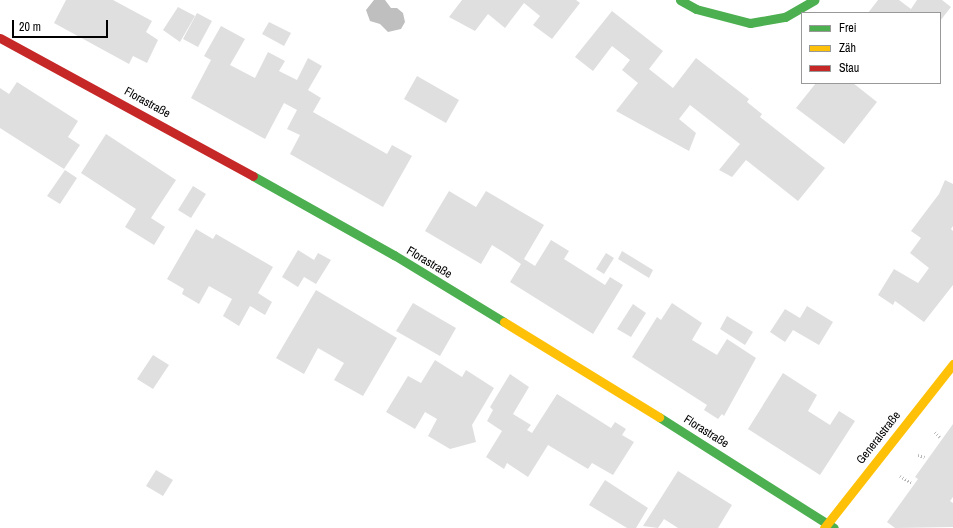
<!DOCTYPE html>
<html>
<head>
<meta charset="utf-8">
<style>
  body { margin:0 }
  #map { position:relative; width:953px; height:528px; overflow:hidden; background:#fff; font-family:"Archivo Narrow",sans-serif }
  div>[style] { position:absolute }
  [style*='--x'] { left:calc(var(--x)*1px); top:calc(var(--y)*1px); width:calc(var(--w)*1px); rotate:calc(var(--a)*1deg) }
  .water>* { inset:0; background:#bfbfbf }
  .building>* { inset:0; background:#dfdfdf }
  .path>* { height:2.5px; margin-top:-1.25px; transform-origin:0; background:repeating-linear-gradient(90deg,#b9b9b9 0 1px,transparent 0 3px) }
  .fast>* { height:9px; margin:-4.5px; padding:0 4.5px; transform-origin:4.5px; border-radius:4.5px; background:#4caf50 }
  .slow>* { height:9px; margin:-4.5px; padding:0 4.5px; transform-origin:4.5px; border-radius:4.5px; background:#ffc107 }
  .jam>* { height:9px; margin:-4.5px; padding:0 4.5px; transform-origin:4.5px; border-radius:4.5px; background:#c62828 }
  span { translate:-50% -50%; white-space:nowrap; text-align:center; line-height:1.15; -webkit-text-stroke:3.5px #fff; paint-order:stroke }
  .street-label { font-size:12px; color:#000 }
  .legend { position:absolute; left:801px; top:12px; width:140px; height:72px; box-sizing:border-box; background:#fff; border:1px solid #999; margin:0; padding:5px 7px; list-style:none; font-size:12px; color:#000 }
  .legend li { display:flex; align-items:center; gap:8px; height:20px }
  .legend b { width:20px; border:1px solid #999 }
  .scale { position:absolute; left:12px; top:20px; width:96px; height:18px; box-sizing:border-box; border:2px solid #000; border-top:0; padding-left:5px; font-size:12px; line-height:14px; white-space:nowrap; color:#000; -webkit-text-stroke:3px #fff; paint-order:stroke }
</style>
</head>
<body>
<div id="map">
  <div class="water">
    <div style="clip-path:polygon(374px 0,385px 0,391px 8px,397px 8px,403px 13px,405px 22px,401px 29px,388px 32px,380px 24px,370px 21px,366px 10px)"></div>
  </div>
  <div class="building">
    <div style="clip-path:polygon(66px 0,113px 0,152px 21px,146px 32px,158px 40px,147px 63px,133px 56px,129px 64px,54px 23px)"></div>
    <div style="clip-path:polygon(462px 0,576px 0,580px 3px,552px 39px,533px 25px,540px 16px,524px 3px,505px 28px,488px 14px,475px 31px,449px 17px)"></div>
    <div style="clip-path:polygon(878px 0,899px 0,911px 9px,917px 0,942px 0,951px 7px,940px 21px,940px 13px,868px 13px)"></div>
    <div style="clip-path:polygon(178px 7px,195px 16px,180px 42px,163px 30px)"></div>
    <div style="clip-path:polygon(612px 11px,663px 51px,649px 69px,673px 88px,696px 58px,749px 99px,747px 102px,762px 114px,760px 117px,825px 168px,798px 201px,746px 160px,732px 177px,719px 170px,740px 144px,690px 105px,679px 119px,696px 133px,689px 151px,616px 111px,638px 83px,622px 70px,630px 60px,612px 46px,593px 71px,575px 57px)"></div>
    <div style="clip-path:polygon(197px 13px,212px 21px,198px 47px,183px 39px)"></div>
    <div style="clip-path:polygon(269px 22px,291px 33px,284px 46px,262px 34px)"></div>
    <div style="clip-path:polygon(221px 26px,245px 39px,230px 65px,255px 78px,268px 52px,285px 61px,279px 71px,297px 80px,308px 58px,322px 66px,308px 90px,321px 98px,313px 112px,387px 154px,392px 145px,412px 156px,383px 207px,290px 154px,300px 135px,287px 129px,297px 110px,284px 103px,265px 139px,191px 98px,211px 60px,204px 56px)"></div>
    <div style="clip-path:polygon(417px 76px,459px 100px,446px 123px,404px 99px)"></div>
    <div style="clip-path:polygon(17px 82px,78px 121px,68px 137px,80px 145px,64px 169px,0 128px,0 88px,9px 94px)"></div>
    <div style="clip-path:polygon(816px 83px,853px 83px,877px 102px,844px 144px,796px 108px)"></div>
    <div style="clip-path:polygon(106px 134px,176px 180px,151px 218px,165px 227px,154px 245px,125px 227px,136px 209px,81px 173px)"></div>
    <div style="clip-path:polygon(65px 170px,77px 178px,60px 204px,47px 196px)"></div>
    <div style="clip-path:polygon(945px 180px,953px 184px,953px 226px,951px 229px,953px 231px,953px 285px,924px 322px,895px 301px,893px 305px,878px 295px,894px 269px,918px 283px,929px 268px,910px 253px,921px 238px,911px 231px,939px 194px)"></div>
    <div style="clip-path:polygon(193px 186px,206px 194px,191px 218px,178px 210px)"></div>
    <div style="clip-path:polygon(449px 191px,476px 207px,486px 191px,544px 225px,524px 259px,535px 266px,551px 240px,569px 251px,564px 259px,591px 276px,605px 285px,610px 277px,623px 285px,593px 334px,510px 282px,521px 264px,508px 255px,492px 245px,481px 264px,425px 231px)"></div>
    <div style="clip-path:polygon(196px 229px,213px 239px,216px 234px,273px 267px,258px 293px,272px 302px,265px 315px,250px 306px,239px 326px,223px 316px,232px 299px,209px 286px,199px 304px,182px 294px,184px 289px,167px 279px)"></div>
    <div style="clip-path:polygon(298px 250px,314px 260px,318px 253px,331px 260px,316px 284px,304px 277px,298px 287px,282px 277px)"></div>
    <div style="clip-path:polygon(622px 251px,653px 270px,649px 278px,618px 259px)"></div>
    <div style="clip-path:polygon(606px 253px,614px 258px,604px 274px,596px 269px)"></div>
    <div style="clip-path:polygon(316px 290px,397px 338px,363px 396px,334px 380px,344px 363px,318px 348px,304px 374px,276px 358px)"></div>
    <div style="clip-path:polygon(413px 303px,456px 328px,440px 356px,396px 331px)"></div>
    <div style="clip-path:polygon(672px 303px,702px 323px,692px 340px,717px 355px,727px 339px,756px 358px,724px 416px,722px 414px,718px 419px,704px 410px,707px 405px,632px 357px,657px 317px,661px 320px)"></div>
    <div style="clip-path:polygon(633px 304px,646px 313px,631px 337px,617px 329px)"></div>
    <div style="clip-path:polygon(807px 306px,833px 322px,819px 345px,793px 330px,785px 342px,770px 332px,785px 309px,800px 318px)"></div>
    <div style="clip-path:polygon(727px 316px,753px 332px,745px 345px,720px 329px)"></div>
    <div style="clip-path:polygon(153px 355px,169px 365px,153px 389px,137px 379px)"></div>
    <div style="clip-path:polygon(435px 360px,462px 377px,466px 370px,494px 388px,472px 425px,476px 442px,450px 449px,428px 436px,437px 419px,425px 412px,415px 429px,386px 412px,408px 376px,421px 383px)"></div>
    <div style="clip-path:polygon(783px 373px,817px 395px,808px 411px,830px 425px,839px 411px,855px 421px,820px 475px,748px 429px)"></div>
    <div style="clip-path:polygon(510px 374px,529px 387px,513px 414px,531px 425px,527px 430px,532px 433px,557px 394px,611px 428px,615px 422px,626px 429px,622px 435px,634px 442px,613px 475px,592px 463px,588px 469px,548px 445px,528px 477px,507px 463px,504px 469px,486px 457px,502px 431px,487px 421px,493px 410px,490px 407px)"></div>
    <div style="clip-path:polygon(953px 424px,953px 497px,950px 501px,953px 503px,953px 527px,895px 528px,887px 522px,918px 479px,915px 477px)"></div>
    <div style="clip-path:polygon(156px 470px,173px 480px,163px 496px,146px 486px)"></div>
    <div style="clip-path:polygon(678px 471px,732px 505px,718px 528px,678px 528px,664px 519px,658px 528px,643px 526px)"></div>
    <div style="clip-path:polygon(605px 480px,648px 508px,636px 528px,627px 528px,589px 505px)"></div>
  </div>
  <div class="path">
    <div style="--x:935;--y:432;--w:7;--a:45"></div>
    <div style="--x:918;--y:455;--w:7;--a:16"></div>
    <div style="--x:900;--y:476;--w:14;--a:30"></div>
  </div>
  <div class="fast">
    <div style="--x:680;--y:0;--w:18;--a:29"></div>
    <div style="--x:696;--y:9;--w:56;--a:14.5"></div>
    <div style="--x:750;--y:23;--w:36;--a:-10"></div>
    <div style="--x:785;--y:17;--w:34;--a:-30"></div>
    <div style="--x:253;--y:176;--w:162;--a:29.3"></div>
    <div style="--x:394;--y:255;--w:129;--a:31.3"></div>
    <div style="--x:659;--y:417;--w:207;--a:32.4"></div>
  </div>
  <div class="slow">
    <div style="--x:504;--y:322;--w:182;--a:31.5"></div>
    <div style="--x:824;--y:528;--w:209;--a:-51.8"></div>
  </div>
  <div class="jam">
    <div style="--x:0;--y:38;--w:288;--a:28.6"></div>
  </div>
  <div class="street-label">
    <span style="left:147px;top:103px;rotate:29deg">Florastraße</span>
    <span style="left:429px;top:263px;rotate:31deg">Florastraße</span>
    <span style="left:706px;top:432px;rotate:32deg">Florastraße</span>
    <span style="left:879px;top:438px;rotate:-52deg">Generalstraße</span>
  </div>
  <ul class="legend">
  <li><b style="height:5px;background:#4caf50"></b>Frei</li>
  <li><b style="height:5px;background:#ffc107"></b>Zäh</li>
  <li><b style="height:5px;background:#c62828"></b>Stau</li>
  </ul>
  <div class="scale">20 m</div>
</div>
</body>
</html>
